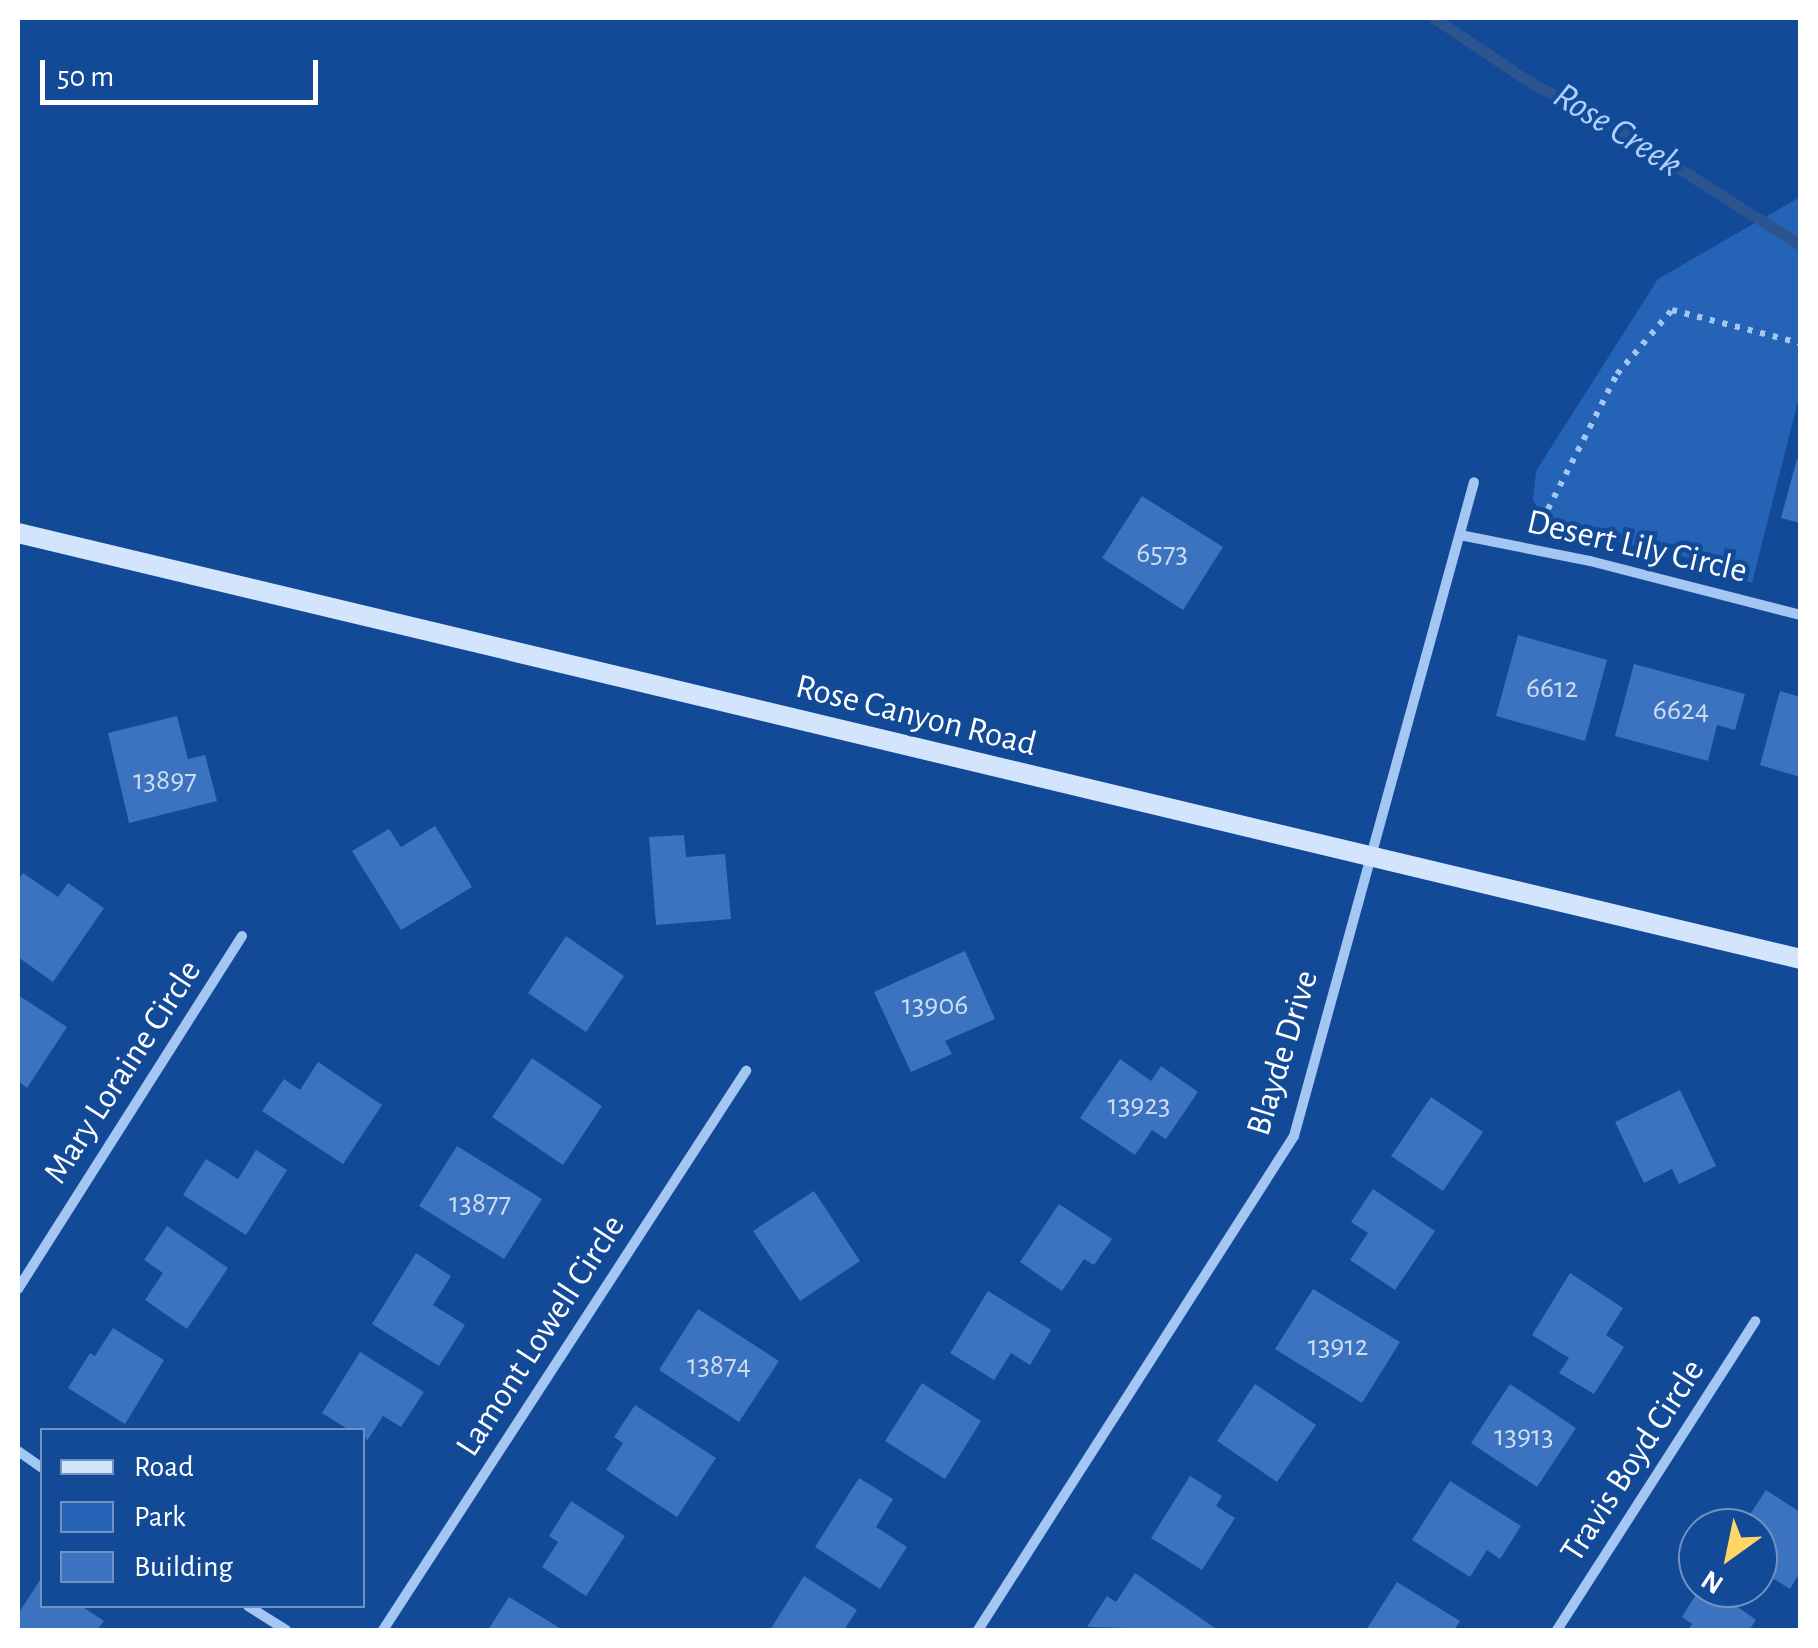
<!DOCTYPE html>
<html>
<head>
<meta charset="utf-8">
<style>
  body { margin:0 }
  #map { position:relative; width:1818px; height:1648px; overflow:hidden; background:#124a98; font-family:"Alegreya Sans",sans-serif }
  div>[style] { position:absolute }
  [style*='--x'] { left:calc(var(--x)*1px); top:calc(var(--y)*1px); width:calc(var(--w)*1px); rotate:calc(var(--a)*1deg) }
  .green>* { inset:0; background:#2563b6 }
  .stream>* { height:11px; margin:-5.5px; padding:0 5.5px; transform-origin:5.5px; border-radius:5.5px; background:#2c558f }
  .building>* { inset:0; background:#3b73c0 }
  .path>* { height:6px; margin-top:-3px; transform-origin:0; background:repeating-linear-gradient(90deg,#a3c6f3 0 5px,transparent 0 13px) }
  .street>* { height:10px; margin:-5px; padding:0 5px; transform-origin:5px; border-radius:5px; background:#a3c6f3 }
  .secondary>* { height:20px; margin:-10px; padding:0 10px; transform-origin:10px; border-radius:10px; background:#d3e4fd }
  span { translate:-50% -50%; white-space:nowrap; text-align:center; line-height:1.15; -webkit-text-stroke:9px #124a98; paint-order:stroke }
  .number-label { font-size:30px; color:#cedcef }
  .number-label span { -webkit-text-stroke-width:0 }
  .street-label { font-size:35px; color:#fff }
  .water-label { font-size:38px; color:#b0d0fa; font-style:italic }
  .frame { position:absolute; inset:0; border:20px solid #fff; pointer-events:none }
  .legend { position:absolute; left:40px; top:1428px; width:325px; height:180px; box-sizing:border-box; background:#124a98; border:2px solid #7192c1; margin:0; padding:12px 18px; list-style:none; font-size:30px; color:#fff }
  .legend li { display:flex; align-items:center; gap:20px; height:50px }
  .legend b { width:50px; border:2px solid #7192c1 }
  .north { position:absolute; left:1678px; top:1508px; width:100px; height:100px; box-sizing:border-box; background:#124a98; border:2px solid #7192c1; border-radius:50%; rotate:213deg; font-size:28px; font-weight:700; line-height:40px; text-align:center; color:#fff }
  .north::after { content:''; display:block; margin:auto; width:35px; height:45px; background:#ffd666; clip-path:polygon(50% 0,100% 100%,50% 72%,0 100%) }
  .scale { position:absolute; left:40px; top:60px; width:278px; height:45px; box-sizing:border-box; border:5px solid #fff; border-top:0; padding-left:12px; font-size:30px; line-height:35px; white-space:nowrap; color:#fff; -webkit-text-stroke:8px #124a98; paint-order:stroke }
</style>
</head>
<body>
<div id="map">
  <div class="green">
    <div style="clip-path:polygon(1800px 197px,1800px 393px,1752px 583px,1686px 557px,1568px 531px,1544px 521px,1533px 499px,1536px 471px,1658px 279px)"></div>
  </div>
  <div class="stream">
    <div style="--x:1434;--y:18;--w:110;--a:33.8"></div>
    <div style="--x:1525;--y:79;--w:106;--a:28.7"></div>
    <div style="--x:1618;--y:130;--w:215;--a:32.3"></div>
  </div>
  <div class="building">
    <div style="clip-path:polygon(1797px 459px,1800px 460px,1800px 523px,1781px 518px)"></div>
    <div style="clip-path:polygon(1142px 496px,1223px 547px,1183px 610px,1102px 558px)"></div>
    <div style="clip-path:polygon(1518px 635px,1607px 660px,1585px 741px,1496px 716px)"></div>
    <div style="clip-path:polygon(1634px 664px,1745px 694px,1735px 730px,1717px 725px,1708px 761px,1615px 736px)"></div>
    <div style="clip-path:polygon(1780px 691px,1800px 697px,1800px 777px,1760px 765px)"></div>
    <div style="clip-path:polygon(177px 716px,188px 759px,205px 755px,217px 801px,129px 823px,108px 733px)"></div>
    <div style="clip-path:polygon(435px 826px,472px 887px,401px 930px,352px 851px,389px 829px,401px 847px)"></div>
    <div style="clip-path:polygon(684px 835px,686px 857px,725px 854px,731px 919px,656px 925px,649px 837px)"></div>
    <div style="clip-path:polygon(23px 873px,58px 897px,68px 883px,104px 908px,53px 982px,18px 957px,18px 880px)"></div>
    <div style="clip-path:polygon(566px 936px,624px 976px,586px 1032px,528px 993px)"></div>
    <div style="clip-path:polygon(965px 951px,995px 1019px,945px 1041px,952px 1054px,911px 1072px,874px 992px)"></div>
    <div style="clip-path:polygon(18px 995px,67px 1027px,27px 1088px,18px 1081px)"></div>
    <div style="clip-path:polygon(532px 1058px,602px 1106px,563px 1165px,492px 1117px)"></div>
    <div style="clip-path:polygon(1120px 1059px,1151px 1081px,1161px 1066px,1198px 1092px,1166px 1139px,1152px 1130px,1135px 1155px,1080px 1118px)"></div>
    <div style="clip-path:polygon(318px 1062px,382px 1105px,343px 1164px,262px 1111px,284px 1079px,300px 1090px)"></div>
    <div style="clip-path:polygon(1680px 1090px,1716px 1166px,1679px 1184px,1672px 1169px,1644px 1183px,1615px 1122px)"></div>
    <div style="clip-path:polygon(1431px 1097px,1483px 1132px,1443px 1191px,1391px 1156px)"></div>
    <div style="clip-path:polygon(457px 1146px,542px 1199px,504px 1259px,419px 1206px)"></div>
    <div style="clip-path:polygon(256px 1150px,287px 1170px,246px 1235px,183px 1195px,206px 1159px,238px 1179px)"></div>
    <div style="clip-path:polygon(1373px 1189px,1435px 1231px,1395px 1290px,1350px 1260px,1368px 1233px,1351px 1222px)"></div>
    <div style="clip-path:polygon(814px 1191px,860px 1261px,800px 1301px,753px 1231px)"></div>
    <div style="clip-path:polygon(1059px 1204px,1112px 1239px,1094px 1265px,1084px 1259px,1062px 1291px,1020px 1262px)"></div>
    <div style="clip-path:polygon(167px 1226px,228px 1268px,187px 1329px,145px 1300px,163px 1273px,144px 1260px)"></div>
    <div style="clip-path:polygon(416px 1253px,451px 1276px,433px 1305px,465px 1325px,439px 1366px,372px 1324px)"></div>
    <div style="clip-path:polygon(1570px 1273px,1623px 1308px,1606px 1335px,1624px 1347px,1594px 1394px,1559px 1373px,1569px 1358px,1532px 1335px)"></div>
    <div style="clip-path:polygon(1313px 1289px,1400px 1342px,1362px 1403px,1275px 1349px)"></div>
    <div style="clip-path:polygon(988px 1291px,1051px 1330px,1030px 1365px,1011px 1353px,994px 1380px,950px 1353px)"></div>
    <div style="clip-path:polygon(698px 1309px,779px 1361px,739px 1422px,659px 1370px)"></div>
    <div style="clip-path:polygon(113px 1328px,164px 1360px,125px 1424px,68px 1388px,90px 1353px,95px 1356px)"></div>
    <div style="clip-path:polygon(360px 1352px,424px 1392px,401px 1427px,383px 1416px,367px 1441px,362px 1430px,349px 1430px,322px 1413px)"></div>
    <div style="clip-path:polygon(922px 1383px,981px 1421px,945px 1479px,885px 1441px)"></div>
    <div style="clip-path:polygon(1255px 1384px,1316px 1425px,1277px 1482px,1217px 1441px)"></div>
    <div style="clip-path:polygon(1510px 1384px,1576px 1428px,1537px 1487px,1471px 1443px)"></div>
    <div style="clip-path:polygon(635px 1405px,716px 1458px,677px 1517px,606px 1470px,623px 1443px,614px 1437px)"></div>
    <div style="clip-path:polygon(1190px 1476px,1222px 1496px,1216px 1506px,1235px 1518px,1202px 1570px,1151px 1538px)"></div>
    <div style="clip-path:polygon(859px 1478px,893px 1499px,876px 1527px,907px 1547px,880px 1589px,815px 1547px)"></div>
    <div style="clip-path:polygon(1450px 1481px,1521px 1526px,1500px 1559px,1487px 1550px,1470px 1577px,1412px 1540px)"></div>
    <div style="clip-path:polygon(1766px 1490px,1800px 1512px,1800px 1572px,1790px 1589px,1758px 1569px,1758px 1528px,1745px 1522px)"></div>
    <div style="clip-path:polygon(571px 1501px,625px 1536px,586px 1596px,542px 1567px,558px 1542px,549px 1536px)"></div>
    <div style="clip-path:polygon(1135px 1573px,1215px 1628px,1214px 1630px,1087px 1627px,1107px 1596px,1116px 1602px)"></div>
    <div style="clip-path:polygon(804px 1576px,857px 1610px,844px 1630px,770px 1630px)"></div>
    <div style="clip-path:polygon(42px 1577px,42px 1606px,81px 1606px,104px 1621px,97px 1630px,18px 1630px,18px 1614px)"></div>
    <div style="clip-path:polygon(1397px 1582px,1460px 1621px,1454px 1630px,1366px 1630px)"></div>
    <div style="clip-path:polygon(1700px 1588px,1711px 1588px,1756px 1620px,1749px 1630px,1688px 1630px,1692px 1624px,1682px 1617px)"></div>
    <div style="clip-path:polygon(509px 1597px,563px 1630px,488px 1630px)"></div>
  </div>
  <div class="path">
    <div style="--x:1548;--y:509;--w:152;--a:-62.9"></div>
    <div style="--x:1617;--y:374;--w:84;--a:-49.3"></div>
    <div style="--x:1672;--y:310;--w:132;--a:14.5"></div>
  </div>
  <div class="street">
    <div style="--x:1460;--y:535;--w:133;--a:11.3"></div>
    <div style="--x:1590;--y:561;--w:217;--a:14.4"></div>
    <div style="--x:18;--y:1289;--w:418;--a:-57.6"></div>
    <div style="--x:18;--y:1451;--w:29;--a:35"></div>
    <div style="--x:248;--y:1606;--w:45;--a:32.3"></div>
    <div style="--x:383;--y:1630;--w:667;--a:-57"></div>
    <div style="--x:978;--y:1630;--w:586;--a:-57.39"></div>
    <div style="--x:1294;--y:1136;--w:678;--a:-74.61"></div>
    <div style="--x:1557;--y:1630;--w:367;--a:-57.3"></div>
  </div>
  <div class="secondary">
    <div style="--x:18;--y:533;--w:1832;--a:13.44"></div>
  </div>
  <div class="number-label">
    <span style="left:1162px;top:553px">6573</span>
    <span style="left:1552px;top:688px">6612</span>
    <span style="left:1681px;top:710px">6624</span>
    <span style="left:165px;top:780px">13897</span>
    <span style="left:935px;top:1005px">13906</span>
    <span style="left:1139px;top:1105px">13923</span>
    <span style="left:480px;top:1203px">13877</span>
    <span style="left:1338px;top:1346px">13912</span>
    <span style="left:719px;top:1365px">13874</span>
    <span style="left:1524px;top:1436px">13913</span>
  </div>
  <div class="street-label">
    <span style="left:1637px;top:547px;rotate:13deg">Desert Lily Circle</span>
    <span style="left:916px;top:716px;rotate:14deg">Rose Canyon Road</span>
    <span style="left:1283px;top:1053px;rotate:-73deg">Blayde Drive</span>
    <span style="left:123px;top:1072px;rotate:-57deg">Mary Loraine Circle</span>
    <span style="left:541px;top:1336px;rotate:-57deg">Lamont Lowell Circle</span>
    <span style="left:1633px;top:1461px;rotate:-57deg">Travis Boyd Circle</span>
  </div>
  <div class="water-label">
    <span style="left:1617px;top:131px;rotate:32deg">Rose Creek</span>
  </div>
  <div class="frame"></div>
  <ul class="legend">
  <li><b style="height:12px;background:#d3e4fd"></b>Road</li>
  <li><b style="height:28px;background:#2563b6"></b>Park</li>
  <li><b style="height:28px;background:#3b73c0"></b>Building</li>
  </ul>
  <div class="north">N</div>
  <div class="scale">50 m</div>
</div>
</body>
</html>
